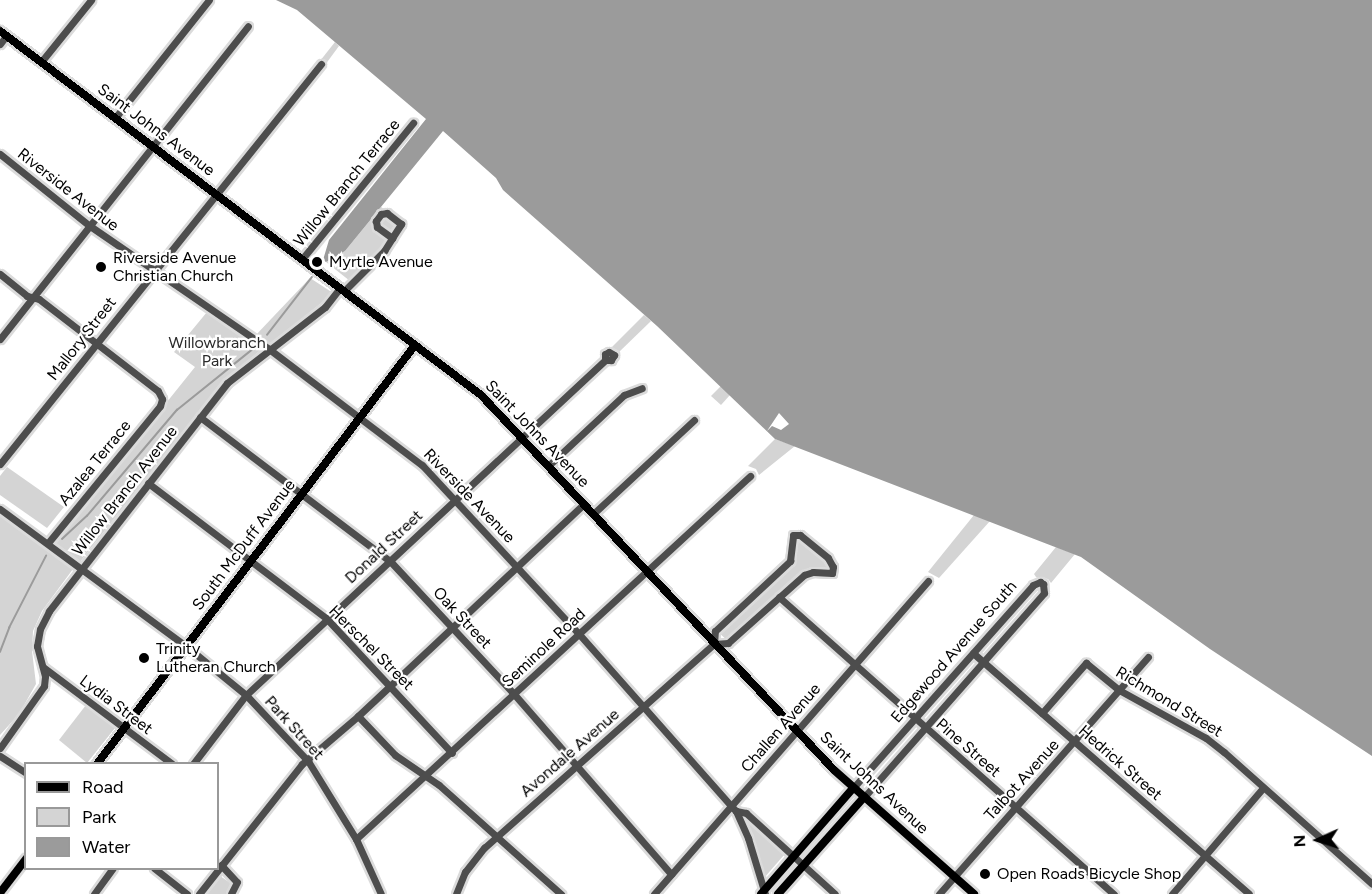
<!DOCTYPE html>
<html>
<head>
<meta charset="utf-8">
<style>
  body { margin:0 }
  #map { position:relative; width:1372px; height:894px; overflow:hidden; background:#fff; font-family:Figtree,sans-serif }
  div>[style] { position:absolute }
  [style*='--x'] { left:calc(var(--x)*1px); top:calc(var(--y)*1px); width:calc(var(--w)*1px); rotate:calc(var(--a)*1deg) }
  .green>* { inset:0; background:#d4d4d4 }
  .water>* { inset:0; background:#9b9b9b }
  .pier>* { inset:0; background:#fff }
  .stream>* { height:1.5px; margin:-0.75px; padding:0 0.75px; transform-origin:0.75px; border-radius:0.75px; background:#9b9b9b }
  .roads { filter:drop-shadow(2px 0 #dbdbdb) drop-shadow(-2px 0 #dbdbdb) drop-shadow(0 2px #dbdbdb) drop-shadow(0 -2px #dbdbdb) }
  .minor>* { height:7px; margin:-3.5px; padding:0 3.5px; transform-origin:3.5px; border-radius:3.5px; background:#4d4d4d }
  .major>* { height:8px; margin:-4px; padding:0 4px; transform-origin:4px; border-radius:4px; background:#000 }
  .dots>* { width:16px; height:16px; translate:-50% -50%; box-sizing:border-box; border:3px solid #fff; border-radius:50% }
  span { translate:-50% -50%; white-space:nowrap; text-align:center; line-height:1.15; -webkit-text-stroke:4.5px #fff; paint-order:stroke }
  .street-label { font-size:16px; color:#000 }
  .poi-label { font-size:16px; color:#000 }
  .left { translate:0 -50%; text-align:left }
  .park-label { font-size:16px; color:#2b2b2b }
  .legend { position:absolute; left:24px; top:762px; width:195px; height:108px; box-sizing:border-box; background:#fff; border:2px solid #999; margin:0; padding:8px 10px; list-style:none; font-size:18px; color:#000 }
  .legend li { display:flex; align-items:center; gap:12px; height:30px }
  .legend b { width:30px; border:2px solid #999 }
  .north { position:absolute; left:1288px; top:810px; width:60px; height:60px; -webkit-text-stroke:4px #fff; paint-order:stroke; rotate:267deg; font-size:16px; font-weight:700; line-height:24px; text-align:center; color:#000 }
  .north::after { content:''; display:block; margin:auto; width:21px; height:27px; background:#000; clip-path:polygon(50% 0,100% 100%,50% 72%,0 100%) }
</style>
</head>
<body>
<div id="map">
  <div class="green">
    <div style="clip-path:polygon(335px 42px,339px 46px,325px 65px,320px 61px)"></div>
    <div style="clip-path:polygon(381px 207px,401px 220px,377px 255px,350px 281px,326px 262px,345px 251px)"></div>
    <div style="clip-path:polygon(310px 278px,333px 293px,330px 296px,268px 346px,254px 337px)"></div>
    <div style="clip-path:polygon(207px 312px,262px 349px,224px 380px,80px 562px,53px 544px,195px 367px,174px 352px)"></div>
    <div style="clip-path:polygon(644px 315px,651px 321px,617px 354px,611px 348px)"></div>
    <div style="clip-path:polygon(721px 386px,730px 395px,721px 405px,711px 396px)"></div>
    <div style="clip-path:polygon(775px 439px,795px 446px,759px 475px,756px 469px,748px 466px)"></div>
    <div style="clip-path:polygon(7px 467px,64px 507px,47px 528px,0 495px,0 476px)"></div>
    <div style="clip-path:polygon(0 513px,73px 569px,42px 611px,33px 631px,32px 651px,36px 684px,19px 714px,0 735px)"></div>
    <div style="clip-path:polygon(974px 515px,990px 521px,939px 578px,928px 572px)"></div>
    <div style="clip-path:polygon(798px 539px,802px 539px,827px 563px,827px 569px,804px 571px,728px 641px,718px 632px,793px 561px,795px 543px)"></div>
    <div style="clip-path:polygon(1056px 547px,1075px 554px,1051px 583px,1048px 579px,1036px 577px,1034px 574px)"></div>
    <div style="clip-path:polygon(86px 705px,115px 728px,87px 763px,59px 740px)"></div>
    <div style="clip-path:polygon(744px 815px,784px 855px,764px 878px,750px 835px)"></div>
    <div style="clip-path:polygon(220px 876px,232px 884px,229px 894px,204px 894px)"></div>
  </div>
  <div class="water">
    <div style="clip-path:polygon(276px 0,1372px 0,1372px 756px,1210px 649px,1081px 557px,775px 439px,657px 326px,503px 190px,496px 178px,443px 131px,345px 251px,326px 262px,323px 260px,329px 240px,426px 119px,297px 10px)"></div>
  </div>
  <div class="pier">
    <div style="clip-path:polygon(779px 413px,789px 424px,781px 430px,772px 426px,767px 431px)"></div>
  </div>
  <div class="stream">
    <div style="--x:267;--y:335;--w:73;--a:-52.2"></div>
    <div style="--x:62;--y:539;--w:34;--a:-43"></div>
    <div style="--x:87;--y:516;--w:139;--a:-49.7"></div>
    <div style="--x:177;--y:410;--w:99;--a:-38.8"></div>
    <div style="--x:0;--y:652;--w:26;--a:-69"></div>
    <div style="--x:9;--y:628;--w:81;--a:-62.8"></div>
  </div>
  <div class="roads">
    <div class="minor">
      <div style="--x:0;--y:44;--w:10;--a:-53"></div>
      <div style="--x:41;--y:62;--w:80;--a:-51.1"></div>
      <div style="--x:115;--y:118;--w:151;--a:-51.5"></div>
      <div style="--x:0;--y:154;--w:115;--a:38.7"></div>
      <div style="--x:90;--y:226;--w:217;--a:34.5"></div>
      <div style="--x:269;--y:349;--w:192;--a:37.2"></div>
      <div style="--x:422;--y:465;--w:231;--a:47.1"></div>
      <div style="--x:579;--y:634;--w:230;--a:48.5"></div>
      <div style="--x:731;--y:806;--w:7;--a:45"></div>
      <div style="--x:736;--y:811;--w:10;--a:11"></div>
      <div style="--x:746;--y:813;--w:120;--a:42.3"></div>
      <div style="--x:302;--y:259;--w:176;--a:-50.8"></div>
      <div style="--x:0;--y:274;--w:35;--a:39"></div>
      <div style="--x:27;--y:296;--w:12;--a:14"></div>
      <div style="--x:39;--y:299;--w:150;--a:37.7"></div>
      <div style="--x:158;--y:391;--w:9;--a:63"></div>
      <div style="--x:162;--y:399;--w:7;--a:106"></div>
      <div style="--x:160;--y:406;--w:177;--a:129.3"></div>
      <div style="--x:344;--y:291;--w:57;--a:-45"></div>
      <div style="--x:384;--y:251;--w:15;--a:-58"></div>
      <div style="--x:392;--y:238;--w:17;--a:-57"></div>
      <div style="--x:401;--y:224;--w:18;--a:-142"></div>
      <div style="--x:387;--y:213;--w:6;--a:171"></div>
      <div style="--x:381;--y:214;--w:9;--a:126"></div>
      <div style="--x:376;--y:221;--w:6;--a:81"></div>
      <div style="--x:377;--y:227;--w:19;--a:36"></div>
      <div style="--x:0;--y:339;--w:399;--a:-51.6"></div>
      <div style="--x:200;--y:417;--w:238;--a:37.2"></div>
      <div style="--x:390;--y:561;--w:182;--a:47"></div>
      <div style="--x:514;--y:694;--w:239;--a:48.9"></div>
      <div style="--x:0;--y:464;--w:513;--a:-51.25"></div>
      <div style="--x:548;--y:466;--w:104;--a:-43.1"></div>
      <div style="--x:624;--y:395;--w:19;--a:-21"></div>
      <div style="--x:148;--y:483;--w:225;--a:37.2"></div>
      <div style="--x:327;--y:619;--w:183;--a:47"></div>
      <div style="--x:0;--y:509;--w:231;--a:36.4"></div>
      <div style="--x:186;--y:646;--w:77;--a:39.2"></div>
      <div style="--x:246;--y:695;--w:91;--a:46.8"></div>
      <div style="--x:308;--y:761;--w:92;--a:58.4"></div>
      <div style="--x:356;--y:839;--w:60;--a:65.6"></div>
      <div style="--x:593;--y:514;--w:138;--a:-42.9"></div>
      <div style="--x:793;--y:535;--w:7;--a:0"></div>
      <div style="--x:800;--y:535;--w:36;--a:39"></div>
      <div style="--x:828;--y:558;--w:10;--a:61"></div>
      <div style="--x:833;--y:567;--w:6;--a:99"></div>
      <div style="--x:832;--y:573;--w:19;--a:-177"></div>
      <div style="--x:813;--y:572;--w:9;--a:162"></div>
      <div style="--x:804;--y:575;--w:102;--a:138.2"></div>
      <div style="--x:728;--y:643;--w:14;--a:176"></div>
      <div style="--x:714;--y:644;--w:13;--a:-86"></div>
      <div style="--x:715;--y:631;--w:103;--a:-43"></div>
      <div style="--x:790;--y:561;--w:26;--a:-83"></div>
      <div style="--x:779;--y:597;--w:448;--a:41.6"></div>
      <div style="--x:973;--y:653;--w:366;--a:41.1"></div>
      <div style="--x:43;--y:667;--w:161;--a:36.9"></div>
      <div style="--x:1042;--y:713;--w:67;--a:-48.7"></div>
      <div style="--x:1086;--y:663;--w:43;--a:39.3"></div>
      <div style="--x:1119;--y:690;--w:99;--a:28.9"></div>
      <div style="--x:1206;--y:738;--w:23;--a:38"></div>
      <div style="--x:1224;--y:752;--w:198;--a:41.7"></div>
      <div style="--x:358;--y:716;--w:54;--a:46.5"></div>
      <div style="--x:395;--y:755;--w:53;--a:34.3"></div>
      <div style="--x:439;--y:785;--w:164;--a:41.8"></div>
      <div style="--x:0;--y:748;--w:76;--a:-54.6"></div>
      <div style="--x:44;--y:686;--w:10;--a:-84"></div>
      <div style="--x:45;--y:676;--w:31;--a:-105"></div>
      <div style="--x:37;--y:646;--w:17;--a:-80"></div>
      <div style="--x:40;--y:629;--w:20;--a:-63"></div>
      <div style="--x:49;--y:611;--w:289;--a:-52"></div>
      <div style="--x:227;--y:383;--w:124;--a:-37.8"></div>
      <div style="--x:325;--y:307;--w:24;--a:-52"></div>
      <div style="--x:0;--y:756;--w:31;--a:33"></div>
      <div style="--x:193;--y:764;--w:87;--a:-52.5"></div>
      <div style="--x:246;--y:695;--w:491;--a:-43"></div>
      <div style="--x:605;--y:360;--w:6;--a:-90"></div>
      <div style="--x:605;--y:354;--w:4;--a:-27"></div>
      <div style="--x:609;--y:352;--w:6;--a:31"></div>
      <div style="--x:614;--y:355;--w:6;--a:121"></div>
      <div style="--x:611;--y:360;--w:6;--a:180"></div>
      <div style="--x:853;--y:788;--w:271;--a:-48.4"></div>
      <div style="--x:1033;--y:585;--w:8;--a:-23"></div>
      <div style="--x:1040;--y:582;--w:4;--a:34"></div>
      <div style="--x:1043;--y:584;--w:9;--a:84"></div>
      <div style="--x:1044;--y:593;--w:272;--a:131.4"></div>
      <div style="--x:736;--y:811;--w:30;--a:66"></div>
      <div style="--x:748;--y:838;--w:59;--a:73.1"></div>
      <div style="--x:356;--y:839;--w:536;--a:-42.65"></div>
      <div style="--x:221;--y:865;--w:23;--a:47"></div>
      <div style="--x:237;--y:882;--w:13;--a:117"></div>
      <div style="--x:154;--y:868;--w:42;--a:38.2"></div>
      <div style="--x:94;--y:894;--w:32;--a:-54"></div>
      <div style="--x:199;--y:894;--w:166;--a:-51.6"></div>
      <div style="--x:302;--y:764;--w:74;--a:-40.6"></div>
      <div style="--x:358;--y:716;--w:310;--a:-43.2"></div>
      <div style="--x:456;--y:894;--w:24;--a:-68"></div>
      <div style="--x:465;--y:872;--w:31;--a:-52"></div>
      <div style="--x:484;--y:848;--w:307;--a:-41.6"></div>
      <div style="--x:654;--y:894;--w:416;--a:-48.8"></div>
      <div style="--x:939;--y:894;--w:316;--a:-48.6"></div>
      <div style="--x:1172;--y:894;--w:140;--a:-49.4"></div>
    </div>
    <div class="major">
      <div style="--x:0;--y:31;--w:603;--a:37.12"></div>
      <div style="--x:481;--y:395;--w:515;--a:46.73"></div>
      <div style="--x:834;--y:770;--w:187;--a:41.5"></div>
      <div style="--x:97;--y:764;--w:526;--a:-52.8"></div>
      <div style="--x:0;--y:893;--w:43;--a:-52.6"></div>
      <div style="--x:761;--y:894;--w:140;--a:-49"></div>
      <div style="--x:778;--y:894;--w:130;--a:-48.4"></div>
    </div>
  </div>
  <div class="dots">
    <div style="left:317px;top:262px;background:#000"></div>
    <div style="left:101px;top:267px;background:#000"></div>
    <div style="left:144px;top:658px;background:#000"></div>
    <div style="left:985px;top:874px;background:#000"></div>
  </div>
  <div class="street-label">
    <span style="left:156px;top:130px;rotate:37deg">Saint Johns Avenue</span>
    <span style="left:347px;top:183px;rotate:-51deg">Willow Branch Terrace</span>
    <span style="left:68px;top:190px;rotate:38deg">Riverside Avenue</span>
    <span style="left:82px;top:339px;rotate:-52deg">Mallory Street</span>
    <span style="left:537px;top:434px;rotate:46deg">Saint Johns Avenue</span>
    <span style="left:95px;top:463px;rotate:-51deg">Azalea Terrace</span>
    <span style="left:125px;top:491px;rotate:-52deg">Willow Branch Avenue</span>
    <span style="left:469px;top:496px;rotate:46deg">Riverside Avenue</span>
    <span style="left:244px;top:545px;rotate:-53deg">South McDuff Avenue</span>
    <span style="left:384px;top:547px;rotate:-43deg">Donald Street</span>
    <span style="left:462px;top:618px;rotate:47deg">Oak Street</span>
    <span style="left:371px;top:648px;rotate:45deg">Herschel Street</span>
    <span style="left:544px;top:648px;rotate:-43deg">Seminole Road</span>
    <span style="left:954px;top:652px;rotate:-49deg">Edgewood Avenue South</span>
    <span style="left:1169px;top:702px;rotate:31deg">Richmond Street</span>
    <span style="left:116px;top:705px;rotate:37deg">Lydia Street</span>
    <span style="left:294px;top:728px;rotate:48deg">Park Street</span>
    <span style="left:781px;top:728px;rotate:-49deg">Challen Avenue</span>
    <span style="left:968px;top:748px;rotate:41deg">Pine Street</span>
    <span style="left:570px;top:753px;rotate:-41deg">Avondale Avenue</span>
    <span style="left:1120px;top:763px;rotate:41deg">Hedrick Street</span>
    <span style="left:1022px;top:780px;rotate:-48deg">Talbot Avenue</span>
    <span style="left:874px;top:783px;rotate:43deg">Saint Johns Avenue</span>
  </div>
  <div class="poi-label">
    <span class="left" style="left:113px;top:267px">Riverside Avenue<br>Christian Church</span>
    <span class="left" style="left:329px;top:262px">Myrtle Avenue</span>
    <span class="left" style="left:156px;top:658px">Trinity<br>Lutheran Church</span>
    <span class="left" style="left:997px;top:874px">Open Roads Bicycle Shop</span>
  </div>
  <div class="park-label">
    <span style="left:217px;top:352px">Willowbranch<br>Park</span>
  </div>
  <ul class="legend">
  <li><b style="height:8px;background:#000"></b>Road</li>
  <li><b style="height:16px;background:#d4d4d4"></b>Park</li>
  <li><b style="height:16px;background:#9b9b9b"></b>Water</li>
  </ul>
  <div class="north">N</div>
</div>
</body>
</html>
